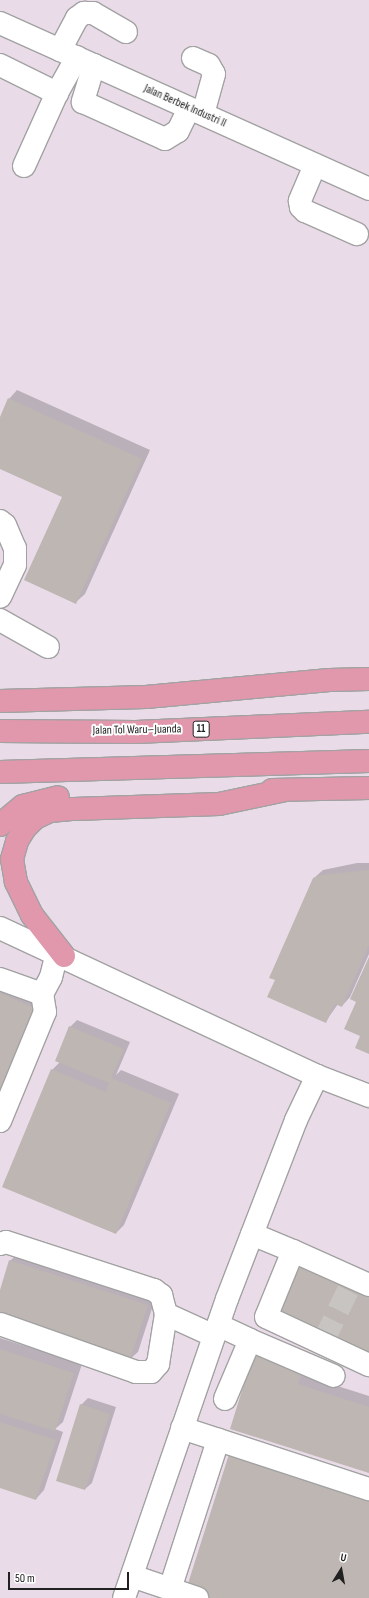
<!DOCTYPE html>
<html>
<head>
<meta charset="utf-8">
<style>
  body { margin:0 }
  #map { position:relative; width:369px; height:1598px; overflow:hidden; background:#f1ede9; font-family:"Sofia Sans Condensed",sans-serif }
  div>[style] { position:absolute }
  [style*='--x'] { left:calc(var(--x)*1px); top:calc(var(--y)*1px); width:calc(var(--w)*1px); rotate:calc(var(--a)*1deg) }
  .industrial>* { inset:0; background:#e9dce8 }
  .shadow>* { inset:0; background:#0003 }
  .building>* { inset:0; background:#beb6b2 }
  .minor-tunnel>* { height:22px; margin-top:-11px; transform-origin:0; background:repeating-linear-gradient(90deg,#c7c4c1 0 22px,transparent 0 33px) }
  .roads { filter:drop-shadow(1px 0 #a2a2a2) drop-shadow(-1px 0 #a2a2a2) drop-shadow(0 1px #a2a2a2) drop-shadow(0 -1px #a2a2a2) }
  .minor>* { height:22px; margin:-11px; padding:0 11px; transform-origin:11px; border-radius:11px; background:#fff }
  .highway>* { height:22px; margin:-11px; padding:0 11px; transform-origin:11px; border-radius:11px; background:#e198ad }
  span { translate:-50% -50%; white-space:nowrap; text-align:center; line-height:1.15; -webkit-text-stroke:4px #fff; paint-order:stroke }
  .shield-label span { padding:1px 3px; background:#fff; border:1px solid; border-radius:3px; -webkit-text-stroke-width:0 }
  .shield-label { font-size:11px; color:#212121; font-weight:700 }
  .street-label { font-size:12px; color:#212121 }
  .north { position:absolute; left:321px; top:1550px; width:40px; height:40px; -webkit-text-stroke:3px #fff; paint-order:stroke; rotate:11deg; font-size:11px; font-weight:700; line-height:16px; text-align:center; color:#212121 }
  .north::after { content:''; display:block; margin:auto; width:14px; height:18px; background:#212121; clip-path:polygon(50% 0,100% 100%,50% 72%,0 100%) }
  .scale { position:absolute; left:8px; top:1572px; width:121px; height:18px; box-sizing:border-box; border:2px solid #212121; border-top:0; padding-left:5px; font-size:12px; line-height:14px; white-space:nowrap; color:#212121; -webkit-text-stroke:3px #fff; paint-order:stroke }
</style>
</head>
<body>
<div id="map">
  <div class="industrial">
    <div style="clip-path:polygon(0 0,369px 0,369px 1598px,0 1598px)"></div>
  </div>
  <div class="shadow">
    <div style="clip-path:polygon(17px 390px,150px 450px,85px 594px,76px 602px,63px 497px,0 468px,0 419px,9px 399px)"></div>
    <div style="clip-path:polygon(357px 863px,369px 863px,369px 954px,350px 997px,342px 1006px,338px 1004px,326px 1021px,276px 979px,314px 878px,323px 870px)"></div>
    <div style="clip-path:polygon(0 982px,49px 1002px,0 1118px)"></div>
    <div style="clip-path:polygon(77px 1020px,130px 1042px,116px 1075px,121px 1070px,179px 1094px,124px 1225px,116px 1233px,52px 1070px,60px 1062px,70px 1027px)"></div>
    <div style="clip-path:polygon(19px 1252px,156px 1296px,138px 1352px,129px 1360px,0 1293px,10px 1261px)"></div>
    <div style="clip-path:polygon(0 1338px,82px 1364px,63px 1422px,55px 1429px,63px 1432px,44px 1490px,36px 1499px,0 1487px)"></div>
    <div style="clip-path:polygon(263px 1347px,310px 1362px,306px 1376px,369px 1396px,369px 1472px,254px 1356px)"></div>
    <div style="clip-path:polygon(88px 1398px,116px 1407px,92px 1483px,85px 1489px,81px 1405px)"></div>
  </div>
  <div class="building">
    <div style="clip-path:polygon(8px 398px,142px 459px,76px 604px,24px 580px,62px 497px,0 469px,0 417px)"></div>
    <div style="clip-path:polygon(369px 870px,369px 945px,342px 1007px,335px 1004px,326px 1023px,267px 997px,275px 980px,269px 978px,313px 878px,321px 875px)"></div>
    <div style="clip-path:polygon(369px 957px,369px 1054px,355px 1048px,360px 1036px,344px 1029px,356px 1002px,350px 999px)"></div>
    <div style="clip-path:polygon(0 993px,41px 1011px,0 1108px)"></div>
    <div style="clip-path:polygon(69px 1026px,124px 1049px,111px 1078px,171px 1103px,116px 1234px,2px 1187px,51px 1069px,106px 1092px,109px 1083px,55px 1061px)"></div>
    <div style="clip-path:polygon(9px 1260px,148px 1305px,129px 1362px,0 1320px,0 1290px)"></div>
    <div style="clip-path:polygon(301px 1263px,369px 1295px,369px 1361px,276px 1317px)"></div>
    <div style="clip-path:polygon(0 1349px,74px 1373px,55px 1431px,0 1414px)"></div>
    <div style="clip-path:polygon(253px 1355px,302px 1371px,298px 1384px,369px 1407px,369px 1473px,230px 1429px)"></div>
    <div style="clip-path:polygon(80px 1404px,110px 1414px,85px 1490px,56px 1481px)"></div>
    <div style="clip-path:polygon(0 1422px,56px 1440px,36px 1500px,0 1488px)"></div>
    <div style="clip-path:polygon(230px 1451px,369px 1495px,369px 1598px,200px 1598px,185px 1593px)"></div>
  </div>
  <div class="minor-tunnel">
    <div style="--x:324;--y:1340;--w:60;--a:-64.3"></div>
  </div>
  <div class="roads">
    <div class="minor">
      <div style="--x:0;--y:23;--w:405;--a:24.2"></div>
      <div style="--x:60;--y:50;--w:36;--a:-62"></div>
      <div style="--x:77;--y:18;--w:9;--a:-36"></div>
      <div style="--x:84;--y:13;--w:9;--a:0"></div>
      <div style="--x:93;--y:13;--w:38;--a:30"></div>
      <div style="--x:193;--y:58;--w:17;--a:24"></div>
      <div style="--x:209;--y:65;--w:10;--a:61"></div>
      <div style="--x:214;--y:74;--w:41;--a:105.4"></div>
      <div style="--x:0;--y:65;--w:64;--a:26.2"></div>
      <div style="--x:94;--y:65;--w:39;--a:107"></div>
      <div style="--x:83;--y:102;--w:90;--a:24.3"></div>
      <div style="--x:165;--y:139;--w:15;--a:-32"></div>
      <div style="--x:178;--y:131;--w:25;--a:-64"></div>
      <div style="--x:315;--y:165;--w:39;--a:113"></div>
      <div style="--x:300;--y:201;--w:6;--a:81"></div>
      <div style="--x:301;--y:207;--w:6;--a:45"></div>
      <div style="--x:305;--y:211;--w:57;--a:23.9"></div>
      <div style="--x:24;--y:166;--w:80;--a:-65.7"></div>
      <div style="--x:57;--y:93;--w:41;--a:-60.9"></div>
      <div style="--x:0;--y:521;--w:6;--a:39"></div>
      <div style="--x:5;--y:525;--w:25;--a:67"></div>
      <div style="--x:15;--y:548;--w:17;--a:90"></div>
      <div style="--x:15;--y:565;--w:35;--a:115"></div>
      <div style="--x:0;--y:620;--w:55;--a:29.4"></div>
      <div style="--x:0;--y:928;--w:350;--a:25"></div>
      <div style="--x:317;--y:1076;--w:56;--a:21"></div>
      <div style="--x:0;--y:979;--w:45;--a:19.7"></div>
      <div style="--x:42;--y:994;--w:19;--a:-62"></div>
      <div style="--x:51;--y:977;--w:25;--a:-76"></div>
      <div style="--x:0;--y:1121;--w:118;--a:-67.6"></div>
      <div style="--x:45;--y:1012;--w:18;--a:-99"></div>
      <div style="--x:252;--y:1234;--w:44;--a:22.5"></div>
      <div style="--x:0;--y:1244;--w:6;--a:-18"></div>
      <div style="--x:6;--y:1242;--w:156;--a:18"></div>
      <div style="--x:154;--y:1290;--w:9;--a:36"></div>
      <div style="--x:161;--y:1295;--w:20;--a:75"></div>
      <div style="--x:369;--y:1285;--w:83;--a:-155.9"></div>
      <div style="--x:293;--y:1251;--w:71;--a:112.2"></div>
      <div style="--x:266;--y:1317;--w:114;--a:25"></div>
      <div style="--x:0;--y:1324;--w:144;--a:19.4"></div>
      <div style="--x:136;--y:1372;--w:15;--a:0"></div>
      <div style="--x:151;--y:1372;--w:11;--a:-49"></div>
      <div style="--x:158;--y:1364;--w:51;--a:-80.9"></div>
      <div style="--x:166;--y:1314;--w:53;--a:24.6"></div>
      <div style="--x:218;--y:1325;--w:35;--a:25"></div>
      <div style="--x:250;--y:1340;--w:64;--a:113"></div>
      <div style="--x:250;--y:1340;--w:91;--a:23.2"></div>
      <div style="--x:182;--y:1428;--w:197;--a:18.1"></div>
      <div style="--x:132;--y:1576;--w:69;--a:18.7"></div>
      <div style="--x:170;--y:1589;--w:157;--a:-72.1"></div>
      <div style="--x:124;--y:1598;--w:316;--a:-71"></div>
      <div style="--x:227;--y:1299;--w:192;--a:-68.9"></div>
      <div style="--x:296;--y:1120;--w:49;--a:-64.5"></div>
    </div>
    <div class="highway">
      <div style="--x:0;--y:701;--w:146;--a:-1.6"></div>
      <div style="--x:146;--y:697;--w:184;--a:-5.3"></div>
      <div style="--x:329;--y:680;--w:40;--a:-1.4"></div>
      <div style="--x:0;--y:731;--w:136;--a:0.4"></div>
      <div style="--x:136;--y:732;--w:233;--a:-2.5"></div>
      <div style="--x:0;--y:772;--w:369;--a:-1.7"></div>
      <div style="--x:272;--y:790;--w:97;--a:-1.2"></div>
      <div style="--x:0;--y:825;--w:30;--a:-40"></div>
      <div style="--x:23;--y:806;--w:36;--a:-14"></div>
      <div style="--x:64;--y:956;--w:52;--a:-128"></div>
      <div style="--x:32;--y:915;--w:37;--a:-116"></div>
      <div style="--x:16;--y:882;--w:23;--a:-100"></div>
      <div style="--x:12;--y:859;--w:19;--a:-74"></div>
      <div style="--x:17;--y:841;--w:15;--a:-58"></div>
      <div style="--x:25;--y:828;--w:14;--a:-45"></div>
      <div style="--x:35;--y:818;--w:17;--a:-25"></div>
      <div style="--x:50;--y:811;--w:24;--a:-5"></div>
      <div style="--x:74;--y:809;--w:145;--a:-2"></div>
      <div style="--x:219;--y:804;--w:68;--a:-11.8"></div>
    </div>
  </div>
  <div class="shield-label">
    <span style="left:201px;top:729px">11</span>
  </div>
  <div class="street-label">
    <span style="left:185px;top:106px;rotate:24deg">Jalan Berbek Industri II</span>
    <span style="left:137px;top:730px;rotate:-1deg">Jalan Tol Waru–Juanda</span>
  </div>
  <div class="north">U</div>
  <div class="scale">50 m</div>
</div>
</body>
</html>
